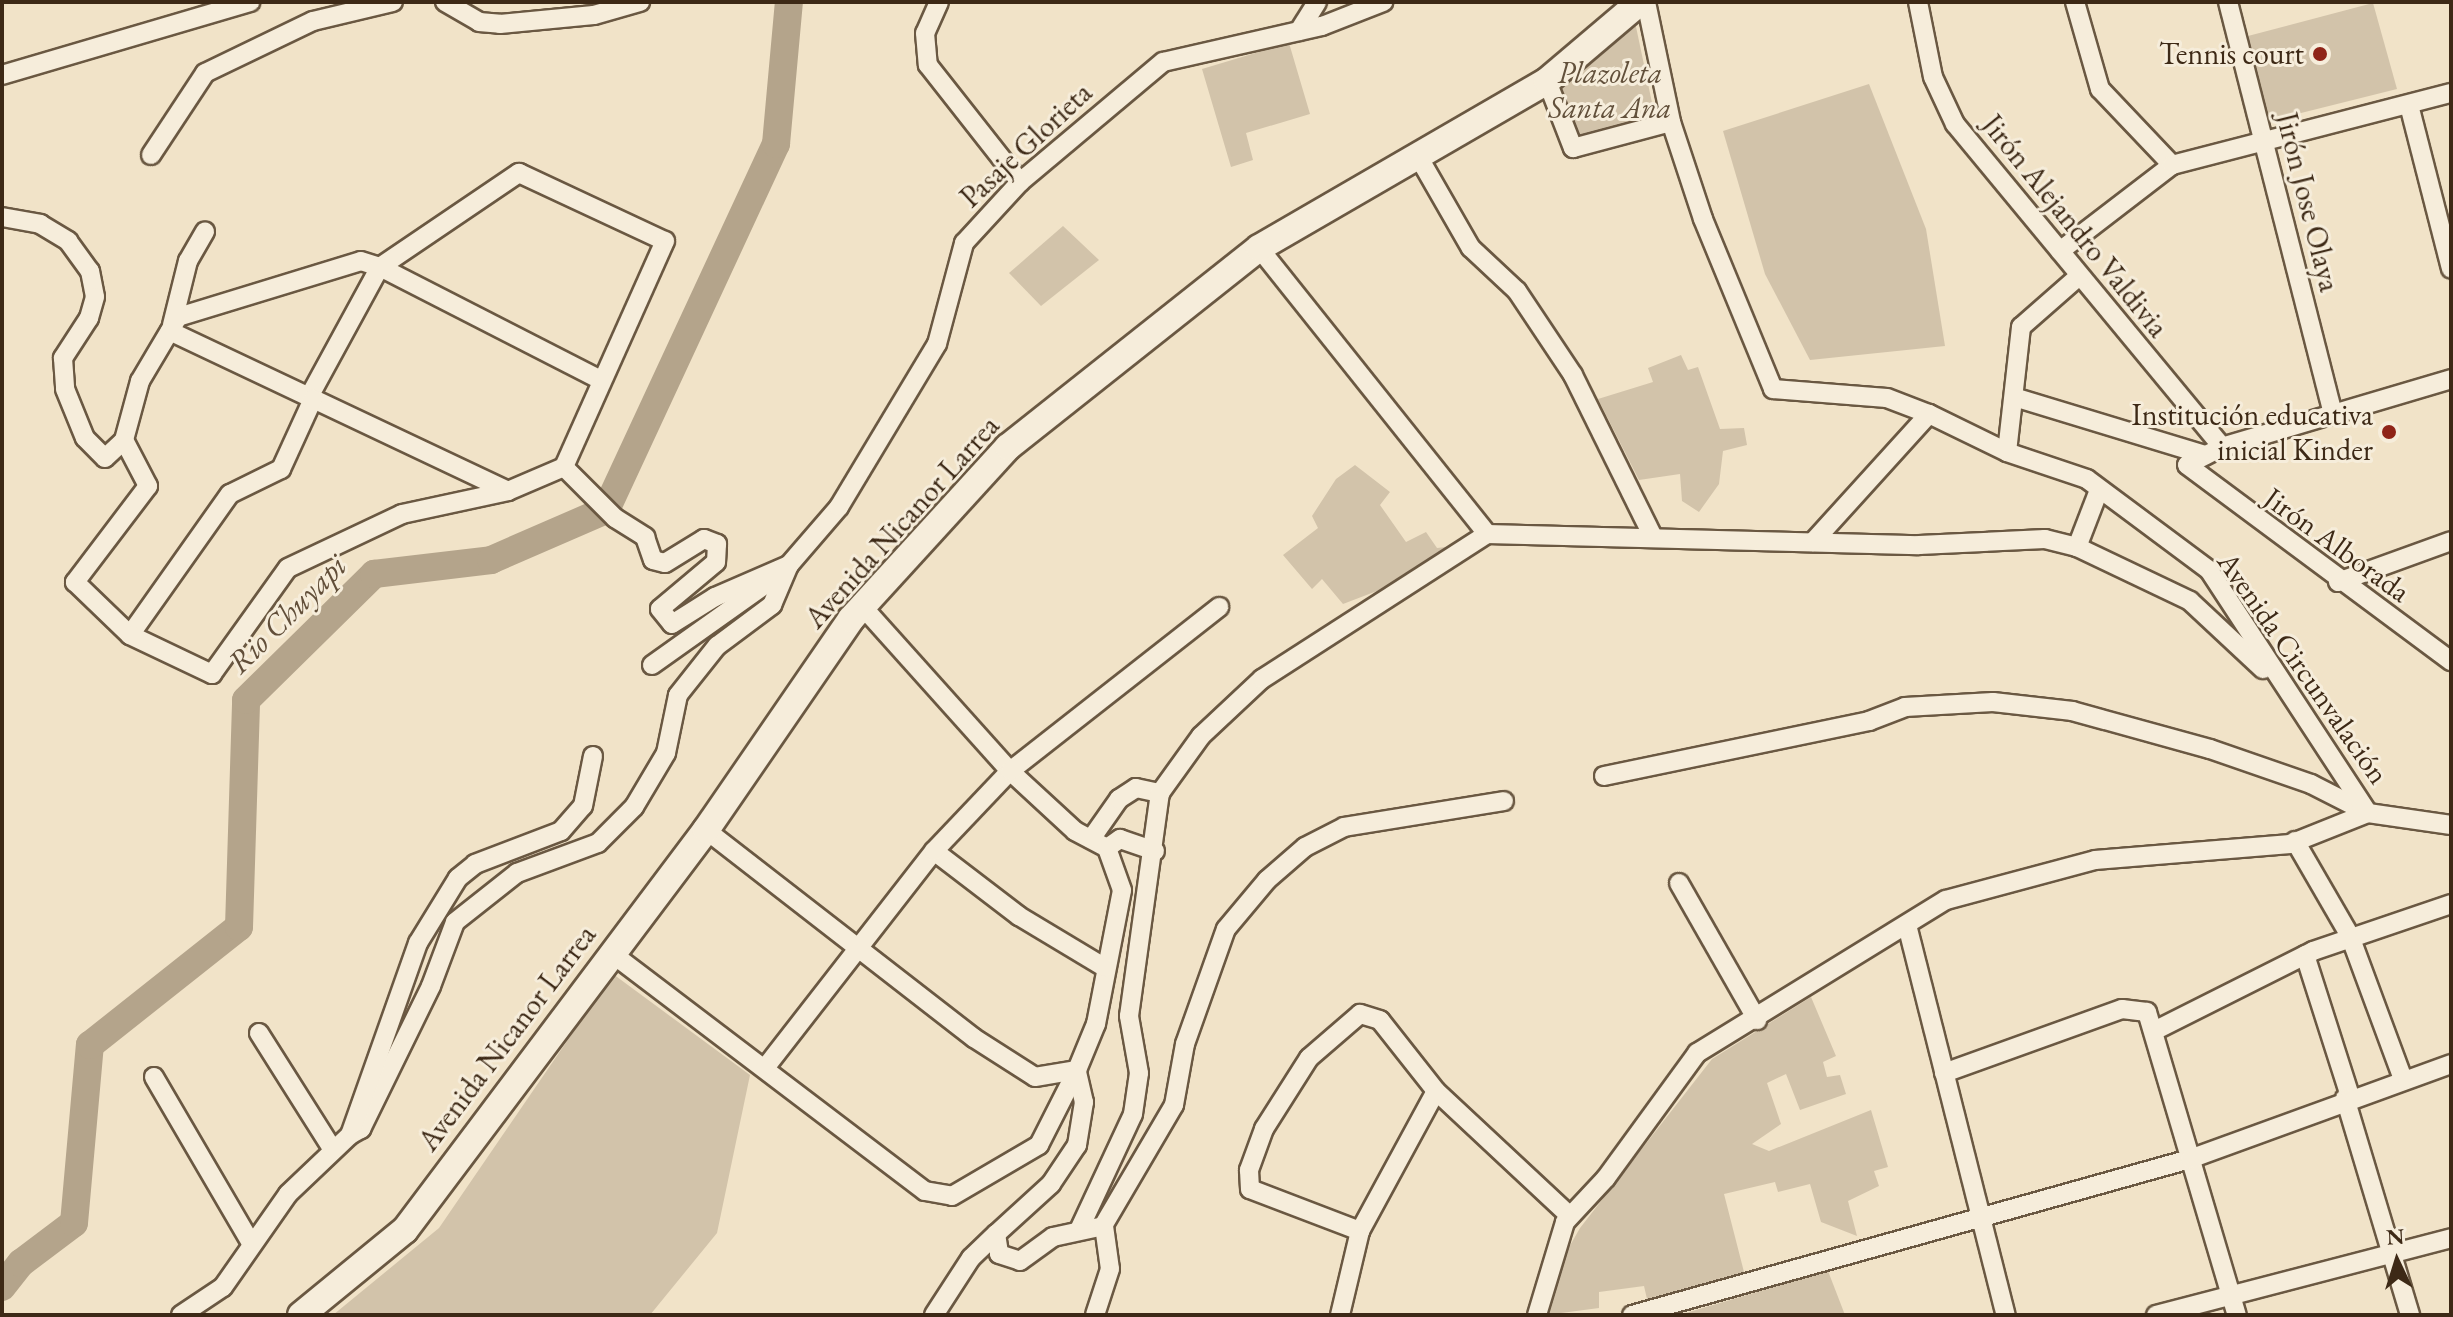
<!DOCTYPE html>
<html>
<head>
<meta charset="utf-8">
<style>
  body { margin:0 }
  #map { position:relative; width:2453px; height:1317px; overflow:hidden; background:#f1e3c8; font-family:"EB Garamond",serif }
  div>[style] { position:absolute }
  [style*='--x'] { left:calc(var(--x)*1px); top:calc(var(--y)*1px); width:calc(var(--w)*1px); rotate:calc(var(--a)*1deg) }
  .green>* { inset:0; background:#d2c3aa }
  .river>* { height:28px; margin:-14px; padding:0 14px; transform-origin:14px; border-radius:14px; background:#b4a48b }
  .roads { filter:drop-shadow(2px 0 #6a5842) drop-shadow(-2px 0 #6a5842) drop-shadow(0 2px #6a5842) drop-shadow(0 -2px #6a5842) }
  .minor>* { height:18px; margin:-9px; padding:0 9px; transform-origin:9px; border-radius:9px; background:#f6eddb }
  .secondary>* { height:26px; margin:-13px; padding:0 13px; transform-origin:13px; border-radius:13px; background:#f6eddb }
  .dots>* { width:22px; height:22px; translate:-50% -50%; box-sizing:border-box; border:4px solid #f6eddb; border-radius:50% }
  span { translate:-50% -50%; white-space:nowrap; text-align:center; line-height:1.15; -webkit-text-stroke:6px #f6eddb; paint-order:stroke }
  .poi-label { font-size:30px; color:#3d2916 }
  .right { translate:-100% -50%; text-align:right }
  .park-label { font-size:30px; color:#62503b; font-style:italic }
  .street-label { font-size:30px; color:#3d2916 }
  .water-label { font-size:32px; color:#614e39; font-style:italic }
  .frame { position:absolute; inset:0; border:4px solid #3d2916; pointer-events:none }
  .north { position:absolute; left:2357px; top:1221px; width:80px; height:80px; -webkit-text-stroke:6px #f6eddb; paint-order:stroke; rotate:356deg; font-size:22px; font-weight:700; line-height:32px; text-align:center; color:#3d2916 }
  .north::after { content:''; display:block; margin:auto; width:28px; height:36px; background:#3d2916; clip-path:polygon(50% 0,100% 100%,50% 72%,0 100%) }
</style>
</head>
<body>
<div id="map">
  <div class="green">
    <div style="clip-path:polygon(2373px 3px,2397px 89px,2269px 121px,2248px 36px)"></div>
    <div style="clip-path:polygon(1635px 22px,1655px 117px,1579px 139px,1559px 82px)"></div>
    <div style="clip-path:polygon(1289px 43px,1310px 114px,1246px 133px,1253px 160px,1231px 167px,1202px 69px)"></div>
    <div style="clip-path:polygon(1869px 84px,1926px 229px,1945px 346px,1810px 360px,1765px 274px,1723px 131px)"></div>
    <div style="clip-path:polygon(1063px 226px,1099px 260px,1041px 306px,1009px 273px)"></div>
    <div style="clip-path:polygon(1681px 355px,1688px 370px,1698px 367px,1720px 429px,1744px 428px,1747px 445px,1723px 451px,1719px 484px,1699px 512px,1682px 501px,1680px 474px,1639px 480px,1598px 399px,1653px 382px,1648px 368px)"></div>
    <div style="clip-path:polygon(1355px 465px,1390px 492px,1380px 505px,1406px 542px,1426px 532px,1437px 548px,1456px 546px,1403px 581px,1343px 604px,1322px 579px,1312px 589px,1283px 555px,1318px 528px,1312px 516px,1336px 479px)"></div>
    <div style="clip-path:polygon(613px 974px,750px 1075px,717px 1233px,650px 1315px,333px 1315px,439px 1228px)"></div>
    <div style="clip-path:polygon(1811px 997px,1836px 1056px,1823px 1062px,1827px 1077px,1840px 1075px,1846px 1094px,1800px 1110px,1786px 1074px,1767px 1083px,1781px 1124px,1752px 1144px,1769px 1151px,1871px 1110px,1888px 1167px,1874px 1171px,1879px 1186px,1848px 1201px,1857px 1236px,1821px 1222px,1810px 1184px,1778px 1192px,1775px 1182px,1724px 1194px,1744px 1272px,1647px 1299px,1644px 1286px,1599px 1292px,1599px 1308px,1546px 1315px,1556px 1270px,1580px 1228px,1712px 1059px)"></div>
    <div style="clip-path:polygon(1828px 1271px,1845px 1315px,1679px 1315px)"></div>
  </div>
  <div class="river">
    <div style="--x:2;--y:1287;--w:31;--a:-52"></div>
    <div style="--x:21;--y:1263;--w:66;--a:-37"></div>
    <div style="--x:74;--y:1223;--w:179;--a:-84.9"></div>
    <div style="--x:90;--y:1045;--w:190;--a:-38.4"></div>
    <div style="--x:239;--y:927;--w:227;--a:-88.2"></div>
    <div style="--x:246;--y:700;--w:180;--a:-44.5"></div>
    <div style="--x:374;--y:574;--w:118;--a:-6.8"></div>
    <div style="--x:491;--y:560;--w:125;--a:-23.5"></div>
    <div style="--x:606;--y:510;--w:404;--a:-65.1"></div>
    <div style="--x:776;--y:144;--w:143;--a:-84.8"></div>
  </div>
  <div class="roads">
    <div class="minor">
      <div style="--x:445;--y:2;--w:39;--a:30"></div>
      <div style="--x:479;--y:22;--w:21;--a:5"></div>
      <div style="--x:500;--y:24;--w:94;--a:-5.5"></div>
      <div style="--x:594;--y:15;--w:48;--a:-15.8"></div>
      <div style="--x:939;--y:2;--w:34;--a:114"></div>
      <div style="--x:925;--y:33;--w:32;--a:85"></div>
      <div style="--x:928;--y:65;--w:149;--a:51.8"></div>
      <div style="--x:1646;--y:2;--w:123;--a:78.2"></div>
      <div style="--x:1918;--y:2;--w:76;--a:78.7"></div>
      <div style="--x:1933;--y:77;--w:52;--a:64.9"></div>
      <div style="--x:1955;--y:124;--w:419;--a:50.4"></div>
      <div style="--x:2222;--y:447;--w:239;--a:-16.5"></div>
      <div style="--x:2075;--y:2;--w:91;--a:74"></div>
      <div style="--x:2100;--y:89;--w:105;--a:46.5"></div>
      <div style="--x:2228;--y:2;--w:426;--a:75.7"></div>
      <div style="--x:1299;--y:31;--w:34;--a:-58"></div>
      <div style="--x:2;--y:75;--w:259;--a:-16.4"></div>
      <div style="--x:1547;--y:81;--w:72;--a:68.8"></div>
      <div style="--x:1573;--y:148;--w:101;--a:-14.9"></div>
      <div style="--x:1671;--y:122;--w:102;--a:71.7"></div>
      <div style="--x:1703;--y:219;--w:184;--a:67.6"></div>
      <div style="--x:1773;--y:389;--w:114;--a:4.5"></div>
      <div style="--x:1887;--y:398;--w:45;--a:20.9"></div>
      <div style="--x:2409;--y:105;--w:169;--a:75.6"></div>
      <div style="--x:151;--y:155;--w:98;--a:-56.6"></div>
      <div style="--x:205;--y:73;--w:120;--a:-25.7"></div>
      <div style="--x:313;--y:21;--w:82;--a:-13.4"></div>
      <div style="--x:1418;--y:156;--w:106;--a:60.1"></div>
      <div style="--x:1471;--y:248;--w:63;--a:43.1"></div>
      <div style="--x:1517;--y:291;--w:101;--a:56.3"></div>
      <div style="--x:1573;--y:375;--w:181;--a:63.7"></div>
      <div style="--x:2;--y:217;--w:39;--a:10"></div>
      <div style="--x:40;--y:224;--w:33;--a:31"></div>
      <div style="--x:68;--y:241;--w:37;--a:54"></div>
      <div style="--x:90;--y:271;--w:26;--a:79"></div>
      <div style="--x:95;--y:297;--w:22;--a:106"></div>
      <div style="--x:89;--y:318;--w:48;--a:123"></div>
      <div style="--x:63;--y:358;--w:31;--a:86"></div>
      <div style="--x:65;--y:389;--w:53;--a:67.8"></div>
      <div style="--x:85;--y:438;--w:28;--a:45"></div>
      <div style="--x:105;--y:458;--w:26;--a:-43"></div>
      <div style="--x:124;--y:440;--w:61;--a:-74.8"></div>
      <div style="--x:140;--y:381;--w:74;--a:-59.3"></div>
      <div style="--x:178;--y:317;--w:191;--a:-17"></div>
      <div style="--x:361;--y:261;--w:20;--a:18"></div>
      <div style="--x:380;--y:267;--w:168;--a:-34.1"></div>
      <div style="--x:519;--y:173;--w:161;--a:25"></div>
      <div style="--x:665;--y:241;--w:248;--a:114.1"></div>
      <div style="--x:564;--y:467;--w:61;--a:156.8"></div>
      <div style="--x:508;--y:491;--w:374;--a:-154.7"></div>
      <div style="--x:1259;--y:248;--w:366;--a:51.4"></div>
      <div style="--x:2060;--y:251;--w:141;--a:-37.5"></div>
      <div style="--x:2172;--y:165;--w:288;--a:-14.5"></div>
      <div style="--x:172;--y:325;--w:66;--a:-76"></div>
      <div style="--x:188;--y:261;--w:34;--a:-60"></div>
      <div style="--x:309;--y:397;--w:148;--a:-61.4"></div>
      <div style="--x:380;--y:267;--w:248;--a:27.1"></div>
      <div style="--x:2014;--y:397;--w:200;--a:16.9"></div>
      <div style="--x:124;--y:440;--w:52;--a:62.4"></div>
      <div style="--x:148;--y:486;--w:121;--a:127.2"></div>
      <div style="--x:75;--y:582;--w:76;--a:43.9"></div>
      <div style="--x:130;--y:635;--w:173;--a:-54.7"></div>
      <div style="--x:230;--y:494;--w:57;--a:-26.1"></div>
      <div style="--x:281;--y:469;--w:77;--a:-65.4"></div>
      <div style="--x:2222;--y:447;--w:39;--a:153"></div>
      <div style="--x:2187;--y:465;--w:329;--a:36.6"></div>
      <div style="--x:2007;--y:452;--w:126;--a:-83.6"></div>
      <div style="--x:2021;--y:327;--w:77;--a:-41.3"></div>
      <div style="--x:564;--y:467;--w:72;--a:45"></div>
      <div style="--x:615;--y:518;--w:36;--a:32"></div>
      <div style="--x:645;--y:537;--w:24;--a:71"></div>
      <div style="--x:653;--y:560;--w:12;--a:14"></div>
      <div style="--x:665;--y:563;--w:46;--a:-31.6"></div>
      <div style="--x:704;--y:539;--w:14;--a:21"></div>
      <div style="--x:717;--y:544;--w:18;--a:93"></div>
      <div style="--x:716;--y:562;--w:73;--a:140"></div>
      <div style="--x:660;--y:609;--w:19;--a:51"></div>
      <div style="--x:672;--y:624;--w:51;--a:-32.1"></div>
      <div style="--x:715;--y:597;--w:81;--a:-23.4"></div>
      <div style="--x:789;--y:565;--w:77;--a:-49.2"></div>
      <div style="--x:839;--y:507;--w:190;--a:-59"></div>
      <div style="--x:937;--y:344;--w:105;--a:-75"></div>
      <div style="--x:964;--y:243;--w:83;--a:-47.4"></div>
      <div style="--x:1020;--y:182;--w:187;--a:-40"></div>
      <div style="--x:1163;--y:62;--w:163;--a:-12.8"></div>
      <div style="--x:1322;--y:26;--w:66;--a:-21.5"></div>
      <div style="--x:2077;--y:547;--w:61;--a:-68.9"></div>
      <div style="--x:2338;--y:582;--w:120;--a:-19.9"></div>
      <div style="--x:862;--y:606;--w:222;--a:48.1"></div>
      <div style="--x:1010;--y:771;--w:88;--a:42.7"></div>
      <div style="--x:1075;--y:831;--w:36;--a:28"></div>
      <div style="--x:1107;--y:848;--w:16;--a:-35"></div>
      <div style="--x:1120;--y:839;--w:37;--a:19"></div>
      <div style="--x:130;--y:635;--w:91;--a:25.4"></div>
      <div style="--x:212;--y:674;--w:130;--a:-54.4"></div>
      <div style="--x:288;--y:568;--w:126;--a:-25.3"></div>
      <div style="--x:402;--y:514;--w:108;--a:-12.2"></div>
      <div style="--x:652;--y:665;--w:143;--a:-35.4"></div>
      <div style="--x:1604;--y:776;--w:271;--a:-11.7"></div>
      <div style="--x:1869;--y:721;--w:39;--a:-21"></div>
      <div style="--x:1905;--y:707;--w:88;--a:-3.3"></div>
      <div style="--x:1993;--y:702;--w:80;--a:6.5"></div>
      <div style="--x:2072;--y:711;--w:143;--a:15.4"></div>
      <div style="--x:2210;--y:749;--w:107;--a:19.1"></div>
      <div style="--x:2311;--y:784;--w:64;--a:27"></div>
      <div style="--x:2368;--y:813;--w:84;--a:8.2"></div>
      <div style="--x:706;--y:830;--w:339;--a:37.8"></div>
      <div style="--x:974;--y:1038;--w:72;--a:32.6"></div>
      <div style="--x:1035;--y:1077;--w:43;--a:-9.5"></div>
      <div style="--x:1077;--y:1070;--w:50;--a:-67.6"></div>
      <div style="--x:1096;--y:1024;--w:136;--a:-79"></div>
      <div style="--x:1122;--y:890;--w:45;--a:-109.7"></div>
      <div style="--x:1091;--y:839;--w:49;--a:-55"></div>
      <div style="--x:1119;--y:799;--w:20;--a:-33"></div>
      <div style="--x:1136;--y:788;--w:25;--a:12"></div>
      <div style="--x:2295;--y:841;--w:110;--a:59.9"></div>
      <div style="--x:2350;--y:936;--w:153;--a:69.7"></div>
      <div style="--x:934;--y:851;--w:107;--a:37.4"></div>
      <div style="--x:1019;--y:916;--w:99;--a:31"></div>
      <div style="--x:1679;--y:883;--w:158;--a:60.3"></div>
      <div style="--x:1907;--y:925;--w:402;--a:75.8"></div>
      <div style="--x:610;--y:952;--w:395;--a:37.2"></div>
      <div style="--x:925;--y:1191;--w:27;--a:10"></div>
      <div style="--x:952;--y:1196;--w:101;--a:-30.4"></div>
      <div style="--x:1039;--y:1145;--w:84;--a:-63.1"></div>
      <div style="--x:2305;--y:955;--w:148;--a:72.3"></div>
      <div style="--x:2156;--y:1030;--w:176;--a:-26.7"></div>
      <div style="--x:2313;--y:951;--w:146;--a:-18.8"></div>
      <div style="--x:259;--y:1033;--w:138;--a:57.7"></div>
      <div style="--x:765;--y:1068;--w:275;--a:-52.1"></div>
      <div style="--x:934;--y:851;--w:110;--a:-46.5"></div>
      <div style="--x:1010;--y:771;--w:266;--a:-38.1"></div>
      <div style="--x:1077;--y:1072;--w:31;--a:77"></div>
      <div style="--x:1084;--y:1102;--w:44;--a:99.2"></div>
      <div style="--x:1077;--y:1145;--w:47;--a:123.7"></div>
      <div style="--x:1051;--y:1184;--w:74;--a:137.7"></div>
      <div style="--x:996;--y:1234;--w:20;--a:81"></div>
      <div style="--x:999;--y:1254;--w:22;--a:18"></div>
      <div style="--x:1020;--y:1261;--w:41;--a:-36"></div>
      <div style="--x:1053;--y:1237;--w:52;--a:-12.2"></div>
      <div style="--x:1104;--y:1226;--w:43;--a:82.1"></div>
      <div style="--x:1110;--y:1269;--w:48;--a:108.1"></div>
      <div style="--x:1944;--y:1073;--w:189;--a:-19.8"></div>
      <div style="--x:2122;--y:1009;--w:25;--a:7"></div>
      <div style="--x:2147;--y:1012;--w:316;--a:73.5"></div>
      <div style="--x:154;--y:1077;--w:192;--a:59.7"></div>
      <div style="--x:1436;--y:1091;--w:183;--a:43"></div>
      <div style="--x:2345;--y:1098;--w:227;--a:73.3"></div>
      <div style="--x:350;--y:1135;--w:13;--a:-29"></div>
      <div style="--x:361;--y:1129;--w:159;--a:-63.9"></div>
      <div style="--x:431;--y:986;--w:68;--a:-69.4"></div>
      <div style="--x:455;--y:922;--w:79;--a:-38.3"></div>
      <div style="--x:517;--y:873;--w:86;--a:-20.3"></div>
      <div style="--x:598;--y:843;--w:51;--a:-45"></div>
      <div style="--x:634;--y:807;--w:63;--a:-59.3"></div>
      <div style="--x:666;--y:753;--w:59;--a:-78.3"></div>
      <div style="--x:678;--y:695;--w:63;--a:-51.5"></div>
      <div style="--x:717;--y:646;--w:69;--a:-36.7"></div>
      <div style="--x:772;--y:605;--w:43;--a:-67"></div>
      <div style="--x:1103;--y:1226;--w:140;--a:-59.6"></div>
      <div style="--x:1174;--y:1105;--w:62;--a:-79.8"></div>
      <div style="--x:1185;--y:1044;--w:122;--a:-70.4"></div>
      <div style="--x:1226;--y:929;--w:64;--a:-50.1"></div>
      <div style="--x:1267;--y:880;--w:50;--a:-41"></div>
      <div style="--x:1305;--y:847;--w:44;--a:-27.1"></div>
      <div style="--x:1344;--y:827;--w:162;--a:-9.2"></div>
      <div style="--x:1079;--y:1230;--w:128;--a:-65"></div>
      <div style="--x:1133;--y:1114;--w:41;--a:-81.7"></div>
      <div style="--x:1139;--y:1073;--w:58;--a:-100"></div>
      <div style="--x:1129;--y:1016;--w:225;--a:-82.1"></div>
      <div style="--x:1160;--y:793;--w:70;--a:-54.3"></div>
      <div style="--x:1201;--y:736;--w:83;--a:-43.1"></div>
      <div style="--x:1262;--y:679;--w:268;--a:-32.8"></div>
      <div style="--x:1487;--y:534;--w:432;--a:1.5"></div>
      <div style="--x:1919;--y:545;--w:126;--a:-2.7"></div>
      <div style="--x:2045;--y:539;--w:33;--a:14"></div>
      <div style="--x:2077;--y:547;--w:125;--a:25.5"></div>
      <div style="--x:2190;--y:601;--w:100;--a:43"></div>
      <div style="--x:181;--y:1315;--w:50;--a:-33.7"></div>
      <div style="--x:223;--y:1287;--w:113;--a:-55"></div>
      <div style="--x:288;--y:1194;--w:86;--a:-43.6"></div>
      <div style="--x:350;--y:1135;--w:204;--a:-70.5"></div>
      <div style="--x:418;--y:943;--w:76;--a:-58.4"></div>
      <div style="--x:458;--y:878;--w:22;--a:-39"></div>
      <div style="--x:475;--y:864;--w:92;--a:-21"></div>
      <div style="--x:561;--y:831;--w:33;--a:-49"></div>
      <div style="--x:583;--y:806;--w:51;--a:-78.7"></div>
      <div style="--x:934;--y:1315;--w:68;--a:-57"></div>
      <div style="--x:971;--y:1258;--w:35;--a:-44"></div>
      <div style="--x:1340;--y:1315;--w:86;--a:-76.6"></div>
      <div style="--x:1360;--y:1231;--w:159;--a:-61.5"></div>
      <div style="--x:1436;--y:1091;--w:90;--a:-128.3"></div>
      <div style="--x:1380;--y:1020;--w:21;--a:-163"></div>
      <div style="--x:1360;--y:1014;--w:67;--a:139.2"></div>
      <div style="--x:1309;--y:1058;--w:84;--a:122.4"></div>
      <div style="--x:1264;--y:1129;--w:44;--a:110.1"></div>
      <div style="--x:1249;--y:1170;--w:19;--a:87"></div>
      <div style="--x:1250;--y:1189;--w:118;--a:20.9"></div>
      <div style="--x:1537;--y:1315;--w:97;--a:-73.2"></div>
      <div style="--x:1565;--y:1222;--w:60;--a:-47"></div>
      <div style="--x:1606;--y:1178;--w:155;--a:-53.9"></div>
      <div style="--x:1697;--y:1053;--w:292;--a:-31.6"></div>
      <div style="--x:1946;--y:900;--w:154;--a:-15"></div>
      <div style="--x:2095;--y:860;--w:196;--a:-4.7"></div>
      <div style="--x:2290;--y:844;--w:84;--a:-21.7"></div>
      <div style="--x:2368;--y:813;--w:290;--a:-123.2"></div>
      <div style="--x:2209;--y:570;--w:152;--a:-143.3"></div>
      <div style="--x:2087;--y:479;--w:84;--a:-161.4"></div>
      <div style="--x:2007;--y:452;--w:87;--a:-154"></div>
      <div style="--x:1929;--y:414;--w:173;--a:132.2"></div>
      <div style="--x:1632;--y:1315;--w:579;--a:-15.62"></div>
      <div style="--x:2190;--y:1159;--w:278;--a:-20"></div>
      <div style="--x:2156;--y:1315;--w:305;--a:-14.6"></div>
    </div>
    <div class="secondary">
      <div style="--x:301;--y:1315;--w:134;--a:-39.3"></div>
      <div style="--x:405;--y:1230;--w:501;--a:-53.04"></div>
      <div style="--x:706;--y:830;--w:256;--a:-55.5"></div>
      <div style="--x:851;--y:619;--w:233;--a:-47.6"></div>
      <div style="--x:1008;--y:447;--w:320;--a:-38.4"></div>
      <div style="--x:1259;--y:248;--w:333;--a:-30.1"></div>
      <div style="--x:1547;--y:81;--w:122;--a:-40.3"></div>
    </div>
  </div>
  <div class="dots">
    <div style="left:2320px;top:54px;background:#8f2418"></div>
    <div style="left:2389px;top:432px;background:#8f2418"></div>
  </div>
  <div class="poi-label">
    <span class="right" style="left:2304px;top:54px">Tennis court</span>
    <span class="right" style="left:2373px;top:432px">Institución educativa<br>inicial Kinder</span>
  </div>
  <div class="park-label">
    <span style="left:1610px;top:90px">Plazoleta<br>Santa Ana</span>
  </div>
  <div class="street-label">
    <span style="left:1026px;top:145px;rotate:-43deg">Pasaje Glorieta</span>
    <span style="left:2308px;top:202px;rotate:76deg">Jirón Jose Olaya</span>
    <span style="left:2075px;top:226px;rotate:51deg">Jirón Alejandro Valdivia</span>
    <span style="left:902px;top:522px;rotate:-48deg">Avenida Nicanor Larrea</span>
    <span style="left:2337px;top:545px;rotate:36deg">Jirón Alborada</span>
    <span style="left:2303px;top:668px;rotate:55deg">Avenida Circunvalación</span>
    <span style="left:507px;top:1038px;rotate:-53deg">Avenida Nicanor Larrea</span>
  </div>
  <div class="water-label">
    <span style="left:287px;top:614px;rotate:-45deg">Rio Chuyapi</span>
  </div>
  <div class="frame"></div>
  <div class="north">N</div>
</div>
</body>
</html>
